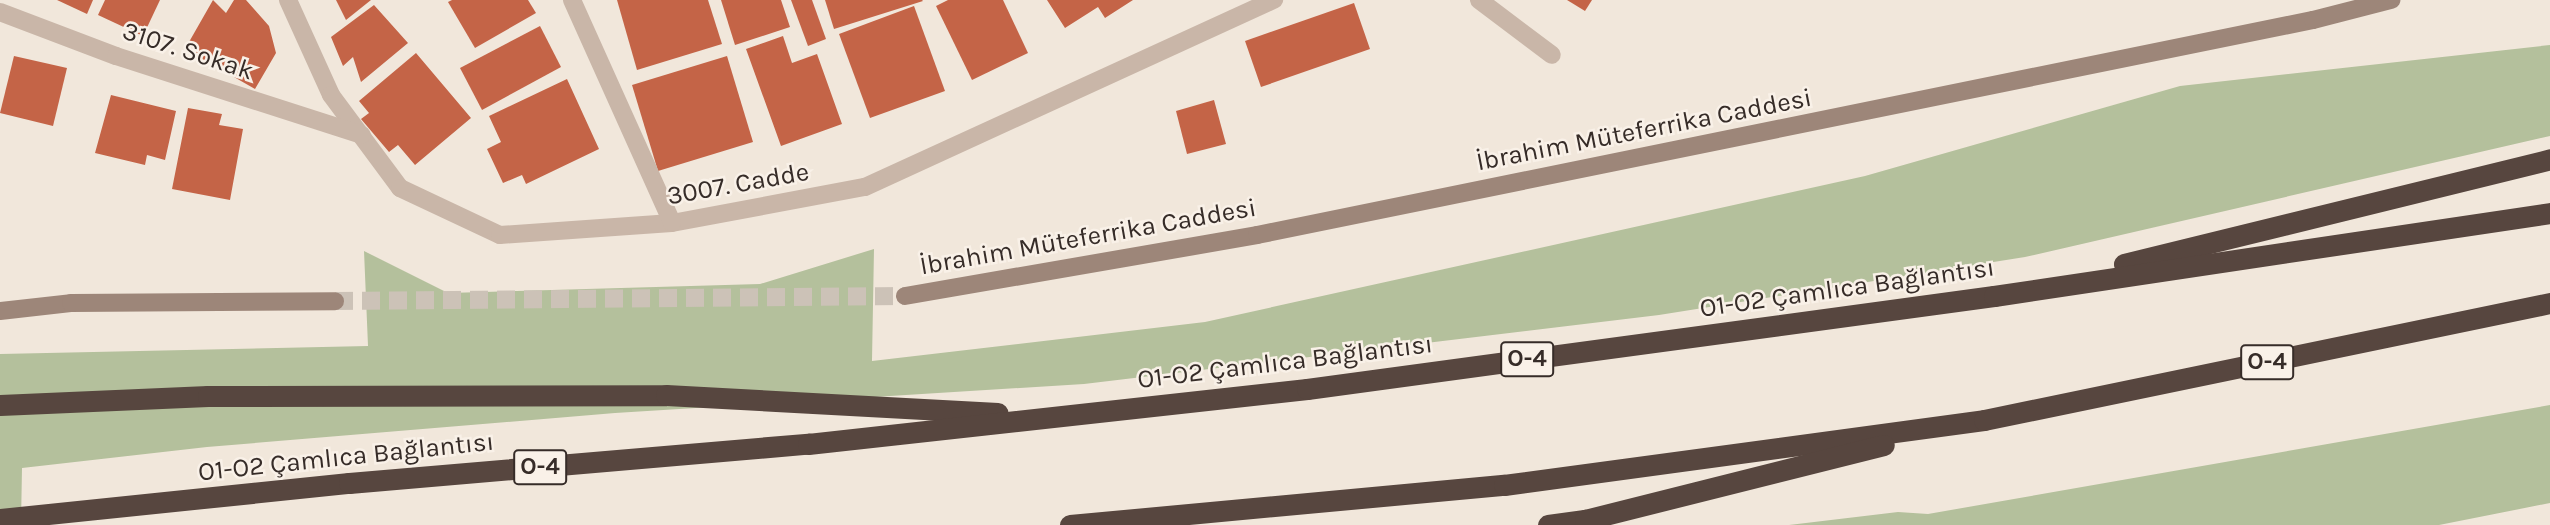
<!DOCTYPE html>
<html>
<head>
<meta charset="utf-8">
<style>
  body { margin:0 }
  #map { position:relative; width:2550px; height:525px; overflow:hidden; background:#f1e7db; font-family:Karla,sans-serif }
  div>[style] { position:absolute }
  [style*='--x'] { left:calc(var(--x)*1px); top:calc(var(--y)*1px); width:calc(var(--w)*1px); rotate:calc(var(--a)*1deg) }
  .green>* { inset:0; background:#b4c09c }
  .building>* { inset:0; background:#c46447 }
  .secondary-tunnel>* { height:18px; margin-top:-9px; transform-origin:0; background:repeating-linear-gradient(90deg,#ccc2b7 0 18px,transparent 0 27px) }
  .street>* { height:18px; margin:-9px; padding:0 9px; transform-origin:9px; border-radius:9px; background:#c9b6a8 }
  .secondary>* { height:18px; margin:-9px; padding:0 9px; transform-origin:9px; border-radius:9px; background:#9d8679 }
  .highway>* { height:21px; margin:-10.5px; padding:0 10.5px; transform-origin:10.5px; border-radius:10.5px; background:#57463f }
  span { translate:-50% -50%; white-space:nowrap; text-align:center; line-height:1.15; -webkit-text-stroke:5px #f9f1e8; paint-order:stroke }
  .shield-label span { padding:2px 5px; background:#f9f1e8; border:2px solid; border-radius:5px; -webkit-text-stroke-width:0 }
  .shield-label { font-size:24px; color:#362c28; font-weight:700 }
  .street-label { font-size:26px; color:#362c28 }
</style>
</head>
<body>
<div id="map">
  <div class="green">
    <div style="clip-path:polygon(2550px 45px,2550px 136px,2025px 257px,1659px 315px,1084px 384px,615px 413px,207px 447px,22px 468px,21px 525px,0 525px,0 354px,368px 346px,364px 251px,448px 293px,760px 284px,874px 249px,872px 361px,1205px 322px,1865px 176px,2180px 86px)"></div>
    <div style="clip-path:polygon(2550px 405px,2550px 503px,2439px 525px,1789px 525px,1898px 512px,1928px 514px)"></div>
  </div>
  <div class="building">
    <div style="clip-path:polygon(57px 0,93px 0,87px 14px)"></div>
    <div style="clip-path:polygon(105px 0,160px 0,143px 36px,98px 15px)"></div>
    <div style="clip-path:polygon(213px 0,226px 13px,234px 0,246px 0,269px 26px,276px 53px,255px 89px,185px 49px)"></div>
    <div style="clip-path:polygon(336px 0,371px 0,346px 20px)"></div>
    <div style="clip-path:polygon(452px 0,528px 0,536px 13px,475px 48px,448px 2px)"></div>
    <div style="clip-path:polygon(617px 0,708px 0,722px 44px,637px 70px)"></div>
    <div style="clip-path:polygon(721px 0,781px 0,790px 27px,735px 45px)"></div>
    <div style="clip-path:polygon(791px 0,812px 0,826px 39px,808px 46px)"></div>
    <div style="clip-path:polygon(825px 0,922px 0,923px 1px,834px 29px)"></div>
    <div style="clip-path:polygon(948px 0,1003px 0,1028px 53px,972px 80px,936px 6px)"></div>
    <div style="clip-path:polygon(1047px 0,1133px 0,1105px 18px,1098px 7px,1065px 28px)"></div>
    <div style="clip-path:polygon(1567px 0,1592px 0,1585px 11px)"></div>
    <div style="clip-path:polygon(1354px 3px,1370px 49px,1261px 87px,1245px 41px)"></div>
    <div style="clip-path:polygon(374px 5px,408px 43px,361px 82px,353px 57px,343px 66px,331px 37px)"></div>
    <div style="clip-path:polygon(914px 6px,945px 91px,870px 118px,839px 34px)"></div>
    <div style="clip-path:polygon(540px 26px,561px 67px,482px 110px,460px 68px)"></div>
    <div style="clip-path:polygon(783px 36px,792px 63px,817px 54px,842px 124px,781px 146px,746px 49px)"></div>
    <div style="clip-path:polygon(416px 53px,471px 118px,415px 165px,398px 145px,389px 152px,361px 119px,369px 113px,359px 101px)"></div>
    <div style="clip-path:polygon(14px 56px,67px 68px,53px 126px,0 113px)"></div>
    <div style="clip-path:polygon(727px 56px,753px 142px,658px 171px,632px 85px)"></div>
    <div style="clip-path:polygon(567px 79px,599px 149px,526px 184px,522px 175px,503px 183px,487px 149px,501px 142px,489px 116px)"></div>
    <div style="clip-path:polygon(111px 95px,176px 111px,165px 160px,147px 155px,145px 165px,95px 153px)"></div>
    <div style="clip-path:polygon(1214px 100px,1226px 144px,1187px 154px,1176px 111px)"></div>
    <div style="clip-path:polygon(188px 108px,222px 114px,219px 125px,243px 129px,230px 200px,172px 189px)"></div>
  </div>
  <div class="secondary-tunnel">
    <div style="--x:335;--y:301;--w:570;--a:-0.5"></div>
  </div>
  <div class="street">
    <div style="--x:288;--y:0;--w:104;--a:65.6"></div>
    <div style="--x:331;--y:95;--w:116;--a:53.4"></div>
    <div style="--x:400;--y:188;--w:110;--a:25.2"></div>
    <div style="--x:500;--y:235;--w:172;--a:-4"></div>
    <div style="--x:672;--y:223;--w:196;--a:-10.6"></div>
    <div style="--x:865;--y:187;--w:450;--a:-24.6"></div>
    <div style="--x:572;--y:0;--w:244;--a:65.8"></div>
    <div style="--x:1479;--y:0;--w:91;--a:37"></div>
    <div style="--x:0;--y:12;--w:124;--a:20.8"></div>
    <div style="--x:116;--y:56;--w:258;--a:17.8"></div>
  </div>
  <div class="secondary">
    <div style="--x:905;--y:296;--w:357;--a:-9.8"></div>
    <div style="--x:1257;--y:235;--w:1078;--a:-11.51"></div>
    <div style="--x:2313;--y:20;--w:81;--a:-14.4"></div>
    <div style="--x:0;--y:311;--w:71;--a:-6.4"></div>
    <div style="--x:71;--y:303;--w:264;--a:-0.4"></div>
  </div>
  <div class="highway">
    <div style="--x:2124;--y:264;--w:439;--a:-13.8"></div>
    <div style="--x:0;--y:405;--w:208;--a:-2.5"></div>
    <div style="--x:208;--y:396;--w:458;--a:-0.1"></div>
    <div style="--x:666;--y:395;--w:332;--a:3.1"></div>
    <div style="--x:0;--y:519;--w:351;--a:-5.9"></div>
    <div style="--x:349;--y:483;--w:461;--a:-4.9"></div>
    <div style="--x:808;--y:444;--w:502;--a:-6.29"></div>
    <div style="--x:1307;--y:389;--w:693;--a:-7.71"></div>
    <div style="--x:1994;--y:296;--w:562;--a:-8.49"></div>
    <div style="--x:1070;--y:525;--w:436;--a:-5.3"></div>
    <div style="--x:1504;--y:485;--w:484;--a:-7.7"></div>
    <div style="--x:1984;--y:420;--w:578;--a:-11.68"></div>
    <div style="--x:1548;--y:525;--w:37;--a:-8"></div>
    <div style="--x:1585;--y:520;--w:308;--a:-14.1"></div>
  </div>
  <div class="shield-label">
    <span style="left:1527px;top:359px">O-4</span>
    <span style="left:2267px;top:362px">O-4</span>
    <span style="left:540px;top:467px">O-4</span>
  </div>
  <div class="street-label">
    <span style="left:188px;top:51px;rotate:18deg">3107. Sokak</span>
    <span style="left:1644px;top:130px;rotate:-11deg">İbrahim Müteferrika Caddesi</span>
    <span style="left:738px;top:184px;rotate:-10deg">3007. Cadde</span>
    <span style="left:1088px;top:237px;rotate:-10deg">İbrahim Müteferrika Caddesi</span>
    <span style="left:1847px;top:288px;rotate:-8deg">O1-O2 Çamlıca Bağlantısı</span>
    <span style="left:1285px;top:362px;rotate:-7deg">O1-O2 Çamlıca Bağlantısı</span>
    <span style="left:346px;top:457px;rotate:-6deg">O1-O2 Çamlıca Bağlantısı</span>
  </div>
</div>
</body>
</html>
